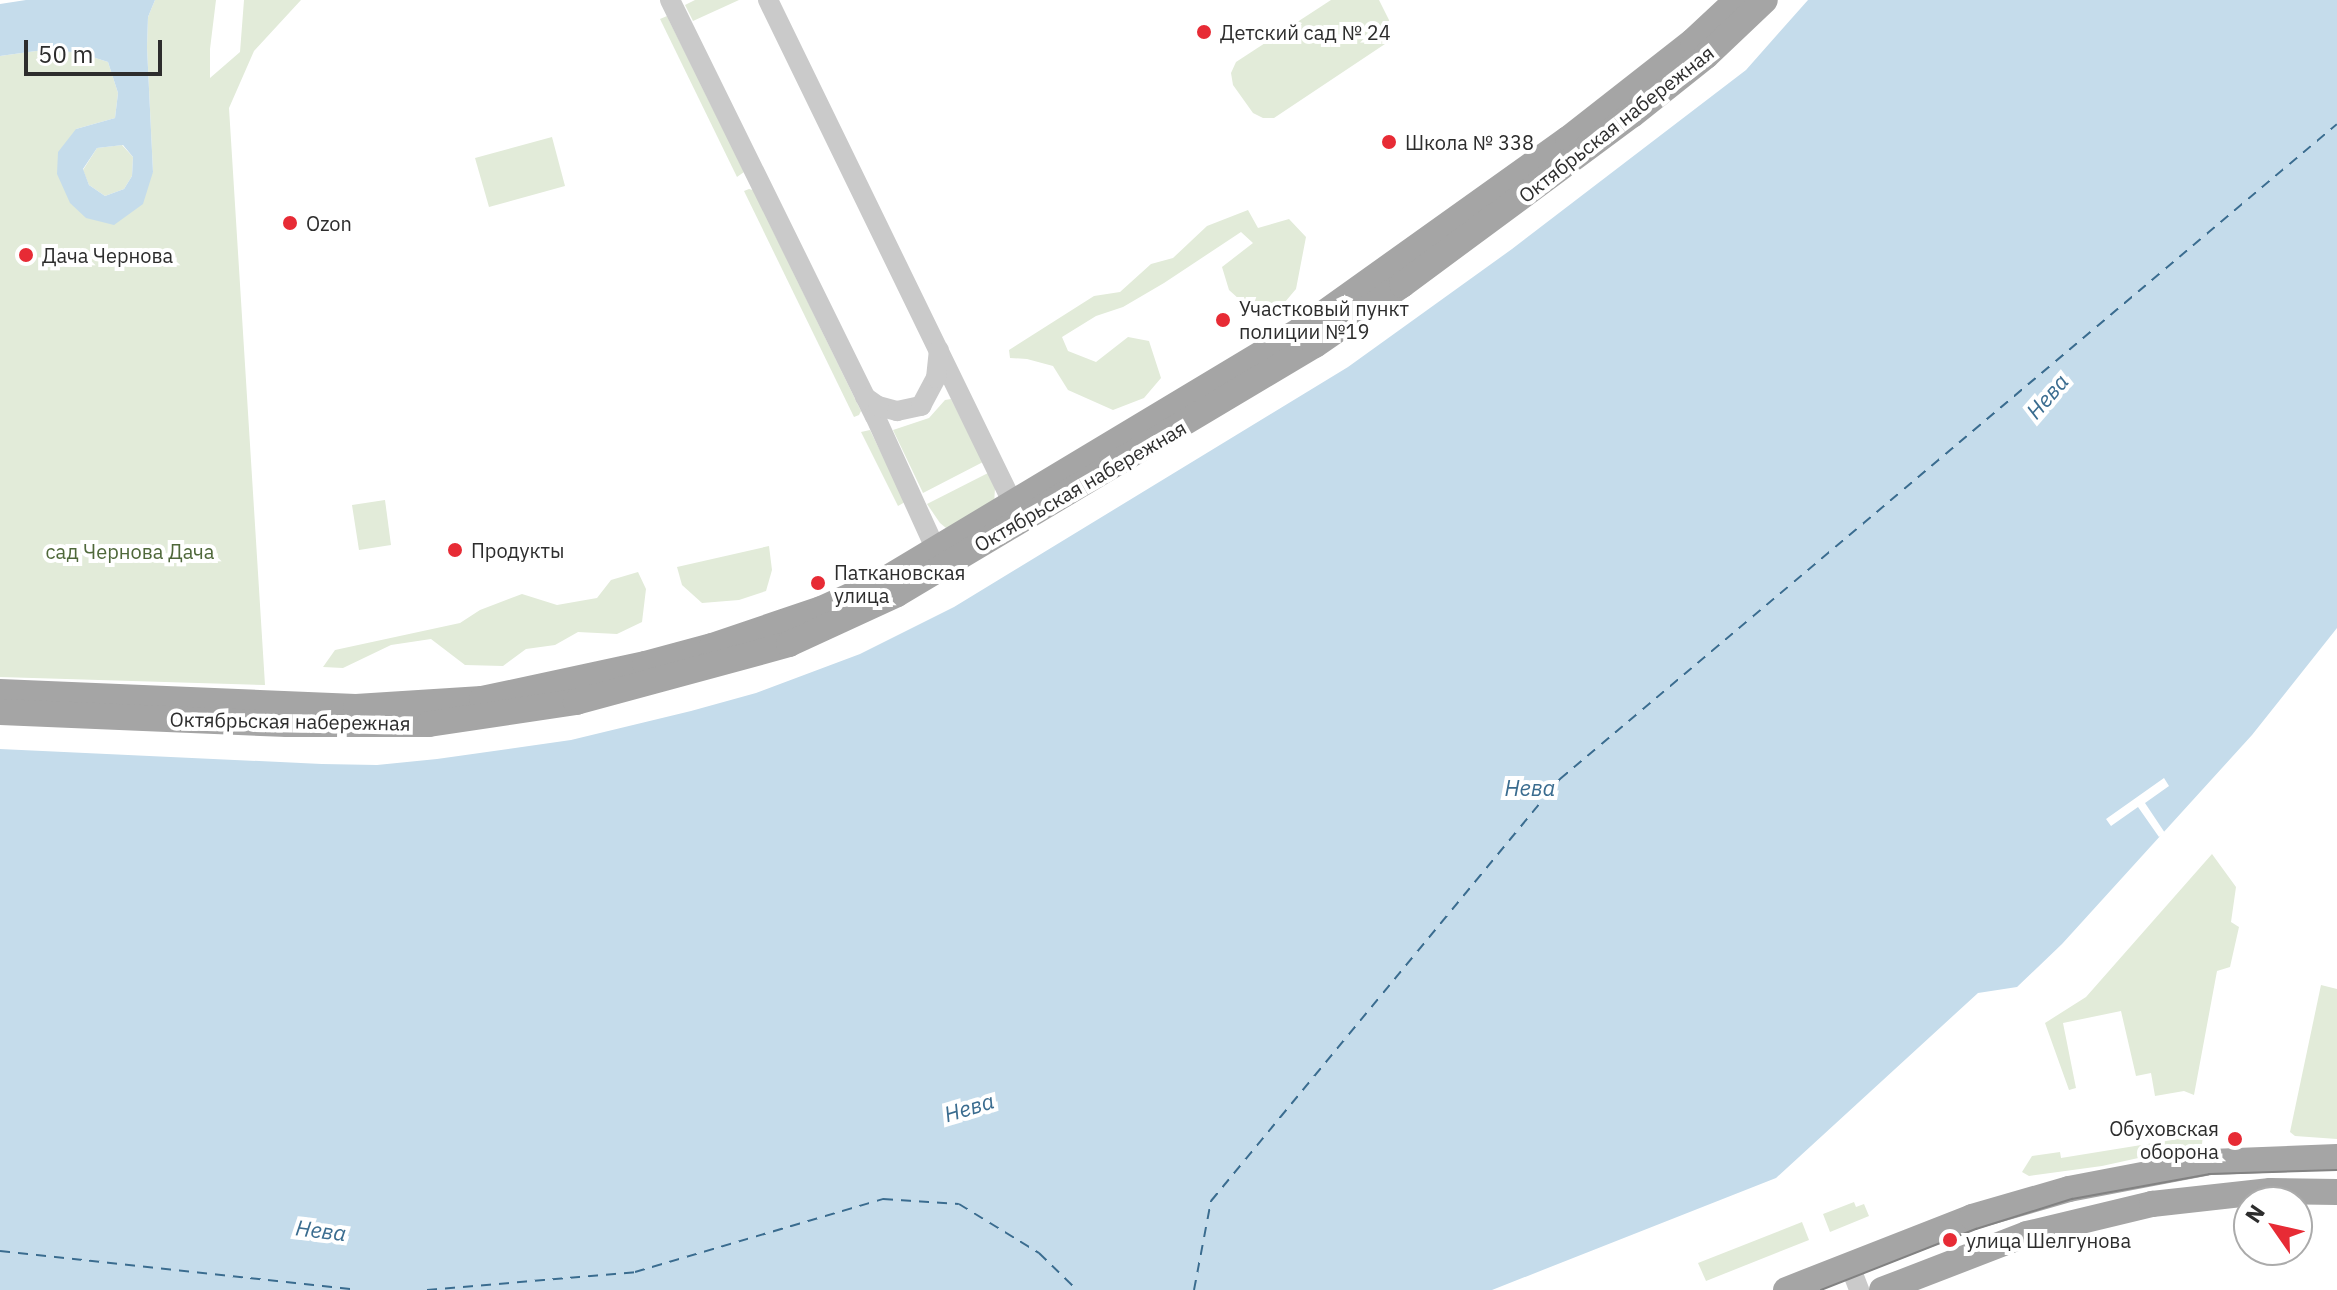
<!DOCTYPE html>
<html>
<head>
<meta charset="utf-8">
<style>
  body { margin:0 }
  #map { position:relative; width:2337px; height:1290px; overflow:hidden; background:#fff; font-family:"IBM Plex Sans",sans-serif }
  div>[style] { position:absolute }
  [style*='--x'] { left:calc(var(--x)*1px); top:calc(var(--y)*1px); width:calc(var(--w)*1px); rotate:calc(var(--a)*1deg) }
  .green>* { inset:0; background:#e2ebd9 }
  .water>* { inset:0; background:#c5dceb }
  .pier>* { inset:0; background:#fff }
  .ferry>* { height:2px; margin-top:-1px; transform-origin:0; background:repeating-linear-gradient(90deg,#3a6c8f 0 10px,transparent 0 18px) }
  .minor>* { height:20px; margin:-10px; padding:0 10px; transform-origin:10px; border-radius:10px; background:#cacaca }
  .major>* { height:26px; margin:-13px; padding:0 13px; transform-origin:13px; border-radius:13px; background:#a5a5a5 }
  .tram>* { height:2px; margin:-1px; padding:0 1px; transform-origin:1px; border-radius:1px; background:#828282 }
  .dots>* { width:22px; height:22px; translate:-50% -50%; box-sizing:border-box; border:4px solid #fff; border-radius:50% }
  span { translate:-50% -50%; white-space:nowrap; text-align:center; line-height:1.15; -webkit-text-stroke:8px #fff; paint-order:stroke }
  .poi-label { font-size:20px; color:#2d2d2d }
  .left { translate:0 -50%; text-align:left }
  .right { translate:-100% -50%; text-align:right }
  .street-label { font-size:20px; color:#2d2d2d }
  .park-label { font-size:20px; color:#4f683a }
  .water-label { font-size:22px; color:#3a6c8f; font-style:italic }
  .north { position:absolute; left:2233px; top:1186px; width:80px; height:80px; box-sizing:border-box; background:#fff; border:2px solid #ababab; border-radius:50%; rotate:304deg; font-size:22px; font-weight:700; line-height:32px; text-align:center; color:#2d2d2d }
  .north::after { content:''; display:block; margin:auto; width:28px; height:36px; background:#e72b35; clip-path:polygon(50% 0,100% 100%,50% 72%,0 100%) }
  .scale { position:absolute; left:24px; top:40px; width:138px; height:36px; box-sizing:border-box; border:4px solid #2d2d2d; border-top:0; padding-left:10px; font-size:24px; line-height:28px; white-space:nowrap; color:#2d2d2d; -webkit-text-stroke:6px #fff; paint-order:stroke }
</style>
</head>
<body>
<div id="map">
  <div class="green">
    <div style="clip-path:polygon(155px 0,216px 0,210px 49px,210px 78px,240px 52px,244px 0,301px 0,254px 51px,229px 108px,265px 685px,0 677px,0 56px,36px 51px,77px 52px,108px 62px,118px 93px,115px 118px,76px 129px,86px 218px,153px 172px,147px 47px,148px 17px)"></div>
    <div style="clip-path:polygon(695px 0,739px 0,693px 21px,685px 5px)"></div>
    <div style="clip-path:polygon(1331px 0,1379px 0,1389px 20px,1388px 42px,1274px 118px,1263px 118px,1253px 113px,1233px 85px,1231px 73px,1236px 62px)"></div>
    <div style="clip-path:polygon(667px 16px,744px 172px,737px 177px,660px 19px)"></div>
    <div style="clip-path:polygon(552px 137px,565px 186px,489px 207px,475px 158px)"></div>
    <div style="clip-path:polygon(122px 145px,133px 157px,132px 176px,124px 189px,105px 196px,89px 185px,83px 170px,97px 148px)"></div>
    <div style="clip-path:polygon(749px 189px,753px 190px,861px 411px,859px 415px,854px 417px,744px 191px)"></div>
    <div style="clip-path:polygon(1248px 210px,1258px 228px,1289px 219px,1306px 237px,1296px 289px,1285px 302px,1250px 309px,1229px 290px,1222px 267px,1253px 243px,1241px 232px,1164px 283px,1123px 307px,1096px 316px,1062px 337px,1068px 351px,1096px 362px,1128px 337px,1149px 341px,1161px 378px,1144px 398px,1113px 410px,1068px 390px,1053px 366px,1027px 359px,1010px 358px,1009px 350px,1094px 296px,1120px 292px,1151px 264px,1173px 258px,1207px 226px)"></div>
    <div style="clip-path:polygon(951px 399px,983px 462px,923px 493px,893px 430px,929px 418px,945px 400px)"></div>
    <div style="clip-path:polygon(870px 430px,905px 502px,898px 506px,861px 432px)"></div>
    <div style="clip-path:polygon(988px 473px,995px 488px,994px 505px,946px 528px,940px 523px,927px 504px)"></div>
    <div style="clip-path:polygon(385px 500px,391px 545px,359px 550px,352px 505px)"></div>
    <div style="clip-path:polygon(769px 546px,772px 570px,766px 591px,739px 600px,702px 603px,682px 585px,677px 567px)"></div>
    <div style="clip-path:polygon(638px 572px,646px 589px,642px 622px,617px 634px,578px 632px,555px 645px,526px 649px,503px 666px,465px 665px,431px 639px,391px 645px,343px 668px,323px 667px,335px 650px,460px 623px,480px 610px,522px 594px,557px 605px,597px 598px,611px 580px)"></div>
    <div style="clip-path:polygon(2212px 854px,2236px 887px,2231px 922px,2239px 927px,2230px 967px,2217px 971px,2194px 1095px,2184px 1091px,2155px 1096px,2151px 1073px,2136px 1076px,2121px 1011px,2063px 1023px,2076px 1088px,2069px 1090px,2045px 1023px,2086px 997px)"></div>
    <div style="clip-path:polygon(2321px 985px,2337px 989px,2337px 1139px,2295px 1136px,2290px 1132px)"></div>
    <div style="clip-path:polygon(2203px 1135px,2202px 1144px,2102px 1166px,2029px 1176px,2022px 1172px,2032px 1156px,2060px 1152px,2061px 1158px)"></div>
    <div style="clip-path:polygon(1854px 1202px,1856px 1207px,1864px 1204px,1869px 1216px,1830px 1232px,1823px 1214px)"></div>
    <div style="clip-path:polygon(1802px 1222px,1809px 1240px,1706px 1281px,1698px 1263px)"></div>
  </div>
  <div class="water">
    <div style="clip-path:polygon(evenodd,26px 0,155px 0,148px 17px,147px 47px,153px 172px,143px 204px,114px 225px,86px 218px,70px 203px,57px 174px,58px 152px,76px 129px,115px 118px,118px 93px,108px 62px,77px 52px,36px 51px,0 56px,0 4px,26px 0,123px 145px,133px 157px,132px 176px,124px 189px,105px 196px,89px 185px,83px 169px,97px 148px,123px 145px)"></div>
    <div style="clip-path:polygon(1808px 0,2337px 0,2337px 628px,2252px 735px,2062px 944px,2017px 987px,1978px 993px,1776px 1178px,1492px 1290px,0 1290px,0 749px,322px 764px,377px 765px,437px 759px,571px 740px,691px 711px,756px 693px,860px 654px,954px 607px,1348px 367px,1512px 249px,1746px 70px)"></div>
  </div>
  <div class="pier">
    <div style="clip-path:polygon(2164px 778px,2169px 786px,2145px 803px,2165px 833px,2159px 837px,2138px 807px,2111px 826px,2106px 819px)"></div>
  </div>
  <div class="ferry">
    <div style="--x:0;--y:1251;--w:359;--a:6.2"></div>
    <div style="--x:427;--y:1290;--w:209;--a:-4.9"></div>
    <div style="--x:635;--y:1272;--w:259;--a:-16.4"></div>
    <div style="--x:883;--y:1199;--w:76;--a:3.8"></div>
    <div style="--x:959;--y:1204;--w:94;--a:31.5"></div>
    <div style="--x:1039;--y:1253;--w:53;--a:44.2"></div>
    <div style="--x:1194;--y:1290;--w:91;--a:-79.2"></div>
    <div style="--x:1211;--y:1201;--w:548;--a:-50.41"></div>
    <div style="--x:1560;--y:779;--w:1016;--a:-40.13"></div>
  </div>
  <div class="minor">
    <div style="--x:670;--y:0;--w:464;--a:63.8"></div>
    <div style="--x:875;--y:416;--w:147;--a:65.5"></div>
    <div style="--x:768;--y:0;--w:574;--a:64.06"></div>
    <div style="--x:865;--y:397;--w:16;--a:35"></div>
    <div style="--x:878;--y:406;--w:20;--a:15"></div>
    <div style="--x:897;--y:411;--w:25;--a:-12"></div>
    <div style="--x:921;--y:406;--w:32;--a:-62"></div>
    <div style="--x:936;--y:378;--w:28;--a:-84"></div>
    <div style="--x:1850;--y:1266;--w:26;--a:69"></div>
  </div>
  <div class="major">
    <div style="--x:0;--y:692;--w:356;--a:2.4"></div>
    <div style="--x:356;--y:707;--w:126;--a:-3.6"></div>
    <div style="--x:482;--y:699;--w:167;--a:-12.1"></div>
    <div style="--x:645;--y:664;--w:69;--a:-15"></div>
    <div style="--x:712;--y:646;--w:115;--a:-18.7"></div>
    <div style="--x:821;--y:609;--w:66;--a:-24.2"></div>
    <div style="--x:881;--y:582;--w:489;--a:-31"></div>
    <div style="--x:1300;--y:330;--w:329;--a:-35.5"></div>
    <div style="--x:1568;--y:139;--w:159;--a:-38.1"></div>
    <div style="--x:1693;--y:41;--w:60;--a:-43"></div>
    <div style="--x:0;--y:712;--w:287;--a:2.4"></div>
    <div style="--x:287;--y:724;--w:142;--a:0"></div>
    <div style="--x:429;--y:724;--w:149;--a:-8.5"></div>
    <div style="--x:576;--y:702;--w:221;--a:-15.2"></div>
    <div style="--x:789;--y:644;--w:119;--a:-24.8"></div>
    <div style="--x:897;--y:594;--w:487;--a:-30.8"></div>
    <div style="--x:1315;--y:345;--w:106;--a:-34.6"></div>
    <div style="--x:1402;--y:285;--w:286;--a:-36.5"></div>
    <div style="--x:1632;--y:115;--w:95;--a:-38.6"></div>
    <div style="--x:1706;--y:56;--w:81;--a:-43.5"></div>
    <div style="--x:1786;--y:1290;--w:200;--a:-21.4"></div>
    <div style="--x:1972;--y:1217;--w:101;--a:-16.1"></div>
    <div style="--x:2069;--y:1189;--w:145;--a:-10.8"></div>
    <div style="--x:2211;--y:1162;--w:126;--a:-2.3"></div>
    <div style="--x:1882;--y:1290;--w:155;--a:-21.1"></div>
    <div style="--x:2027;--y:1234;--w:129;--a:-13.5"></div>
    <div style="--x:2152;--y:1204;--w:119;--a:-6.3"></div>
    <div style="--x:2270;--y:1191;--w:67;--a:0.9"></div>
  </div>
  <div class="tram">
    <div style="--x:1821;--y:1290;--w:167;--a:-21.5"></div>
    <div style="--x:1976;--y:1229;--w:101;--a:-17.4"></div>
    <div style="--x:2072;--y:1199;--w:139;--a:-10.3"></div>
    <div style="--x:2209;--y:1174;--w:128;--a:-1.8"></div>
  </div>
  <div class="dots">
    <div style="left:1204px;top:32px;background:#e72b35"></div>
    <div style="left:1389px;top:142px;background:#e72b35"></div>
    <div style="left:290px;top:223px;background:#e72b35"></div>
    <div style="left:26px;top:255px;background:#e72b35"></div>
    <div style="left:1223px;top:320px;background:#e72b35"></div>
    <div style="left:455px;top:550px;background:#e72b35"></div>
    <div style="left:818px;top:583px;background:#e72b35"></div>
    <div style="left:2235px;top:1139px;background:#e72b35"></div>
    <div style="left:1950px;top:1240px;background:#e72b35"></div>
  </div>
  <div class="poi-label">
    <span class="left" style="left:1220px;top:32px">Детский сад № 24</span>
    <span class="left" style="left:1405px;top:142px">Школа № 338</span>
    <span class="left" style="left:306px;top:223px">Ozon</span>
    <span class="left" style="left:42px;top:255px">Дача Чернова</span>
    <span class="left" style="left:1239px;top:320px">Участковый пункт<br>полиции №19</span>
    <span class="left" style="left:471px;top:550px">Продукты</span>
    <span class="left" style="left:834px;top:584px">Паткановская<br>улица</span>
    <span class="right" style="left:2219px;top:1140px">Обуховская<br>оборона</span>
    <span class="left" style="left:1966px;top:1240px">улица Шелгунова</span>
  </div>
  <div class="street-label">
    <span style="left:1616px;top:124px;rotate:-38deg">Октябрьская набережная</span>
    <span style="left:1080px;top:486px;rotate:-30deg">Октябрьская набережная</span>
    <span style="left:290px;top:721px;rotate:1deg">Октябрьская набережная</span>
  </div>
  <div class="park-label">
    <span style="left:130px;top:551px">сад Чернова Дача</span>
  </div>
  <div class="water-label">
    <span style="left:2047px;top:396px;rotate:-49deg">Нева</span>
    <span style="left:1530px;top:788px">Нева</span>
    <span style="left:969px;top:1107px;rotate:-17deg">Нева</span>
    <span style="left:321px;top:1230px;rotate:7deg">Нева</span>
  </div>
  <div class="north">N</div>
  <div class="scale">50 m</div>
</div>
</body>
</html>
